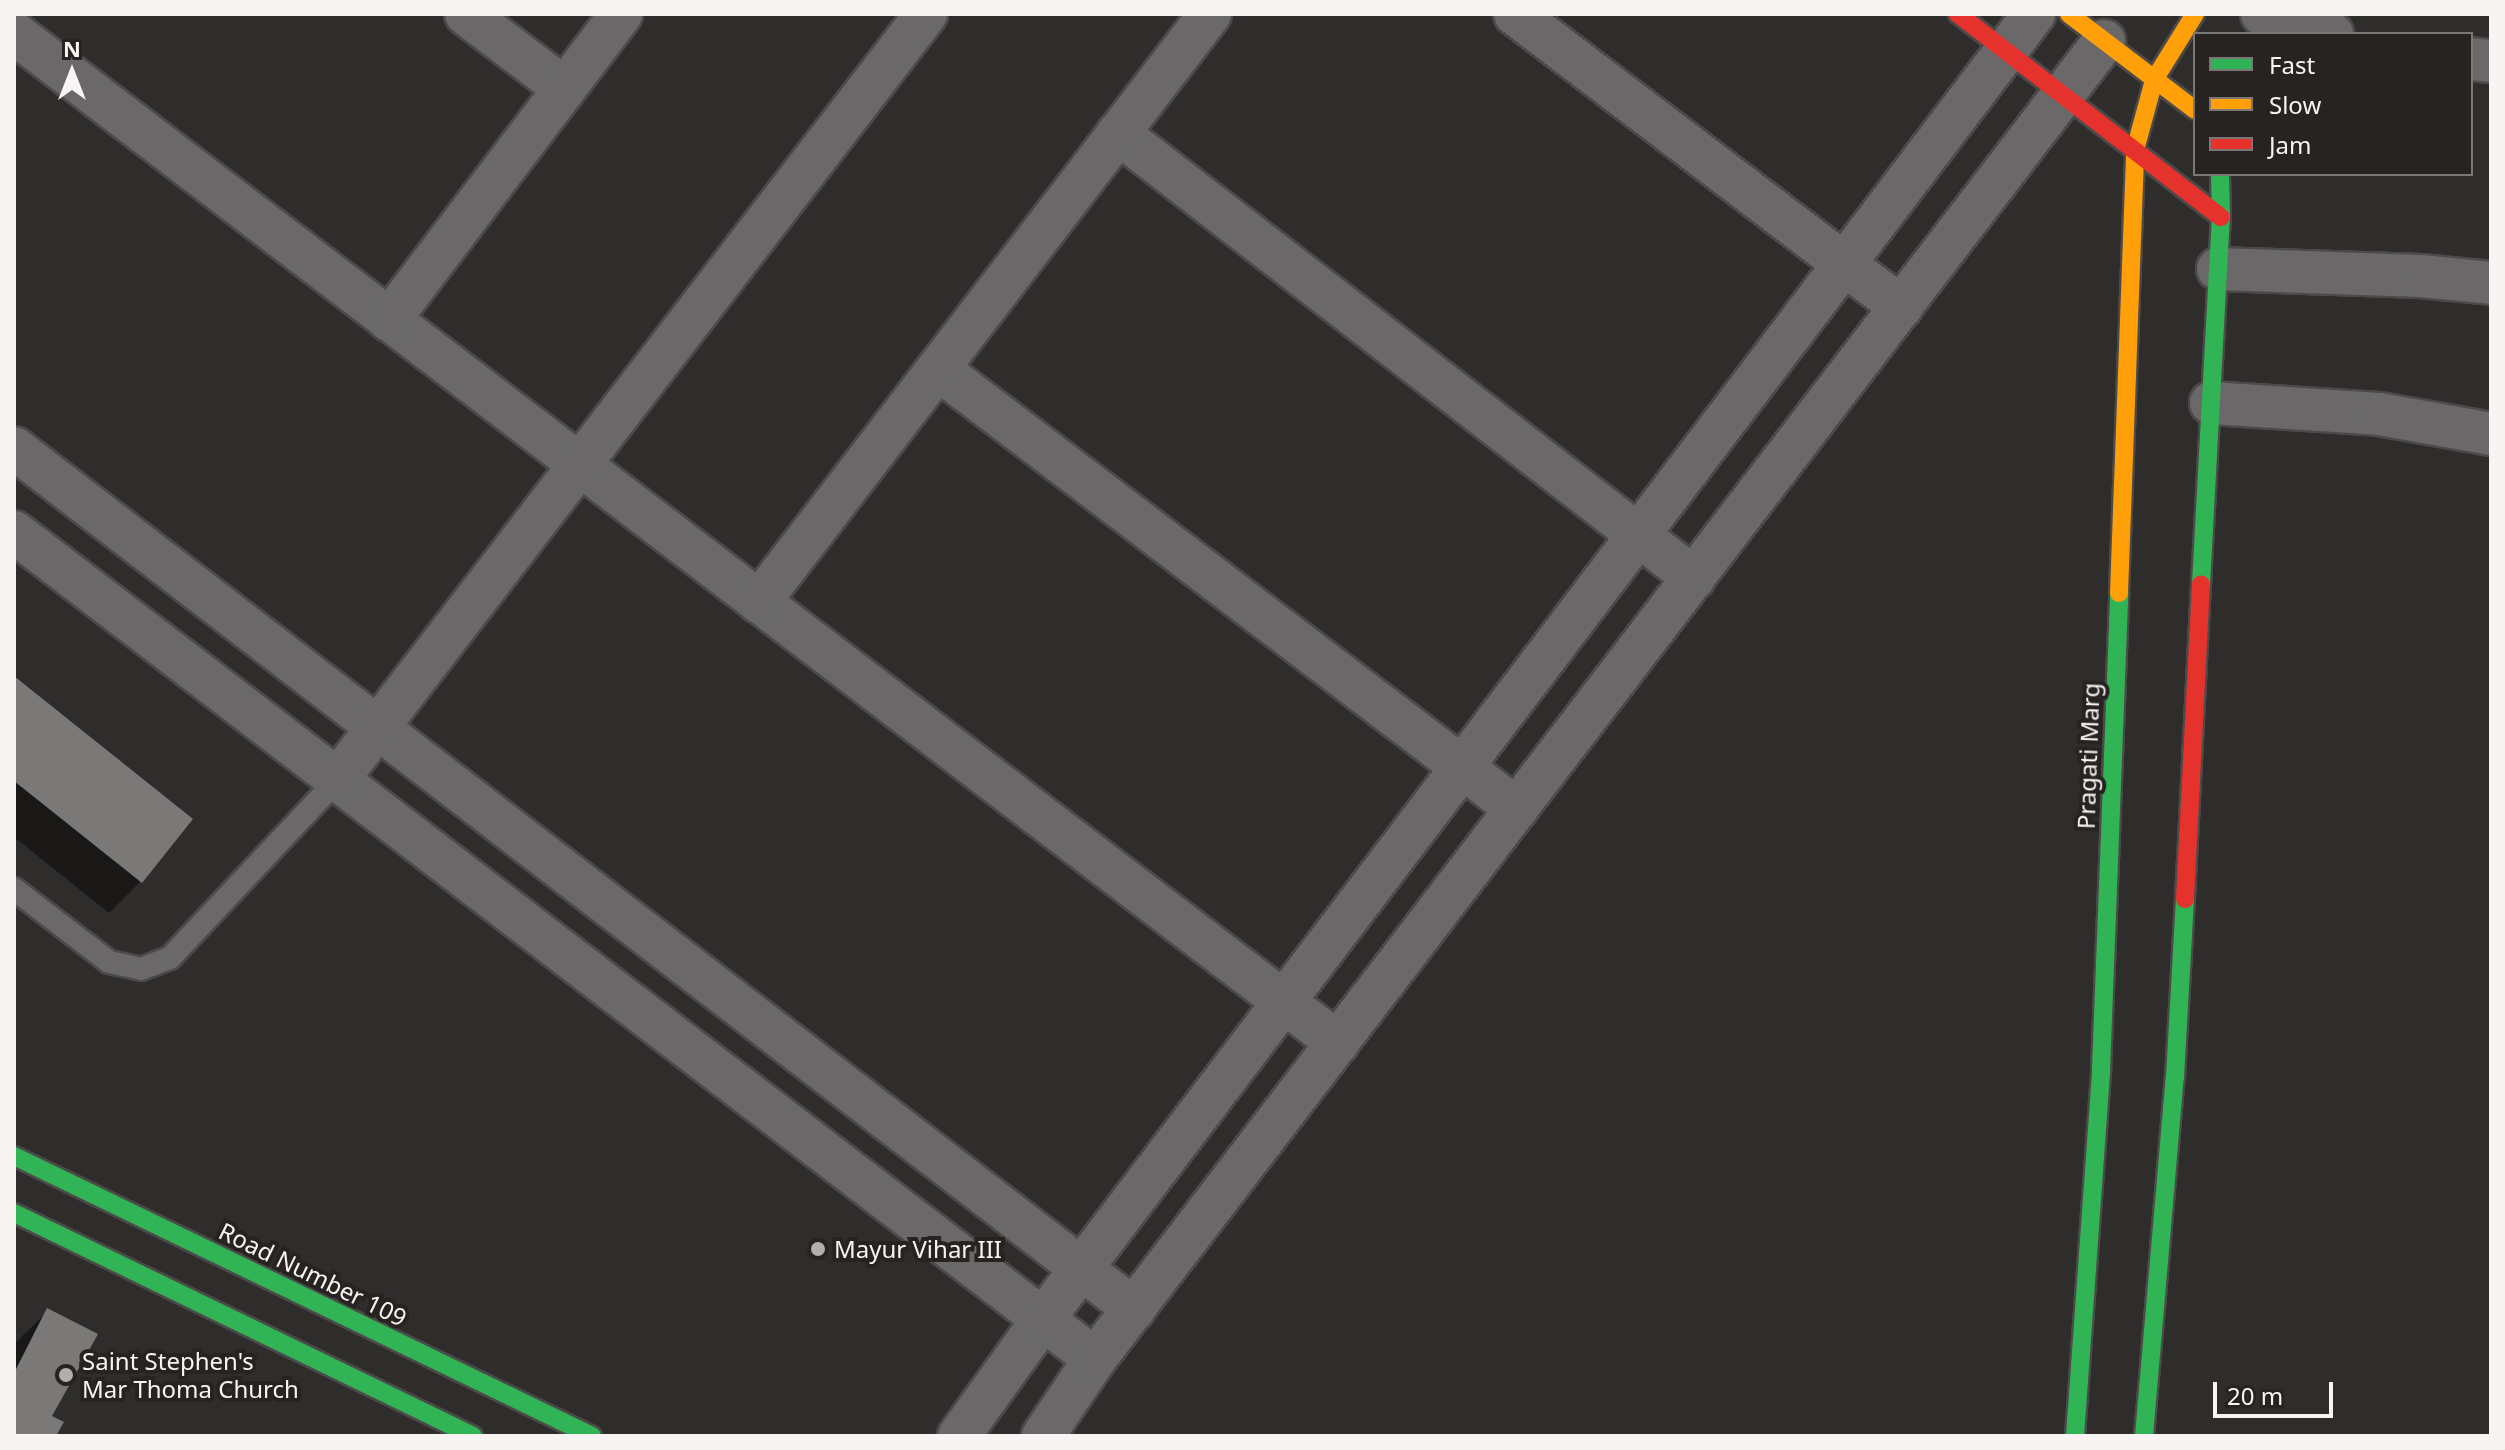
<!DOCTYPE html>
<html>
<head>
<meta charset="utf-8">
<style>
  body { margin:0 }
  #map { position:relative; width:2505px; height:1450px; overflow:hidden; background:#2f2d2c; font-family:"Noto Sans",sans-serif }
  div>[style] { position:absolute }
  [style*='--x'] { left:calc(var(--x)*1px); top:calc(var(--y)*1px); width:calc(var(--w)*1px); rotate:calc(var(--a)*1deg) }
  .shadow>* { inset:0; background:#0007 }
  .building>* { inset:0; background:#7a7978 }
  .roads { filter:drop-shadow(2px 0 #4c4a49) drop-shadow(-2px 0 #4c4a49) drop-shadow(0 2px #4c4a49) drop-shadow(0 -2px #4c4a49) }
  .lane>* { height:22px; margin:-11px; padding:0 11px; transform-origin:11px; border-radius:11px; background:#6a6868 }
  .street>* { height:42px; margin:-21px; padding:0 21px; transform-origin:21px; border-radius:21px; background:#6a6868 }
  .fast>* { height:18px; margin:-9px; padding:0 9px; transform-origin:9px; border-radius:9px; background:#30b455 }
  .slow>* { height:18px; margin:-9px; padding:0 9px; transform-origin:9px; border-radius:9px; background:#ff9f0a }
  .jam>* { height:18px; margin:-9px; padding:0 9px; transform-origin:9px; border-radius:9px; background:#e5322d }
  .dots>* { width:22px; height:22px; translate:-50% -50%; box-sizing:border-box; border:4px solid #262321; border-radius:50% }
  span { translate:-50% -50%; white-space:nowrap; text-align:center; line-height:1.15; -webkit-text-stroke:8px #262321; paint-order:stroke }
  .street-label { font-size:24px; color:#f7f4f3 }
  .poi-label { font-size:24px; color:#f7f4f3 }
  .left { translate:0 -50%; text-align:left }
  .frame { position:absolute; inset:0; border:16px solid #f7f4f3; pointer-events:none }
  .legend { position:absolute; left:2193px; top:32px; width:280px; height:144px; box-sizing:border-box; background:#262321; border:2px solid #7a7775; margin:0; padding:10px 14px; list-style:none; font-size:24px; color:#f7f4f3 }
  .legend li { display:flex; align-items:center; gap:16px; height:40px }
  .legend b { width:40px; border:2px solid #7a7775 }
  .north { position:absolute; left:32px; top:32px; width:80px; height:80px; -webkit-text-stroke:6px #262321; paint-order:stroke; rotate:0deg; font-size:22px; font-weight:700; line-height:32px; text-align:center; color:#f7f4f3 }
  .north::after { content:''; display:block; margin:auto; width:28px; height:36px; background:#f7f4f3; clip-path:polygon(50% 0,100% 100%,50% 72%,0 100%) }
  .scale { position:absolute; left:2213px; top:1382px; width:120px; height:36px; box-sizing:border-box; border:4px solid #f7f4f3; border-top:0; padding-left:10px; font-size:24px; line-height:28px; white-space:nowrap; color:#f7f4f3; -webkit-text-stroke:6px #262321; paint-order:stroke }
</style>
</head>
<body>
<div id="map">
  <div class="shadow">
    <div style="clip-path:polygon(14px 679px,191px 819px,140px 882px,109px 913px,14px 837px)"></div>
    <div style="clip-path:polygon(48px 1311px,53px 1436px,14px 1436px,14px 1344px)"></div>
  </div>
  <div class="building">
    <div style="clip-path:polygon(14px 676px,193px 819px,142px 883px,14px 781px)"></div>
    <div style="clip-path:polygon(47px 1308px,98px 1334px,52px 1416px,64px 1422px,56px 1436px,14px 1436px,14px 1373px)"></div>
  </div>
  <div class="roads">
    <div class="lane">
      <div style="--x:14;--y:889;--w:120;--a:37.5"></div>
      <div style="--x:109;--y:962;--w:33;--a:12"></div>
      <div style="--x:141;--y:969;--w:31;--a:-21"></div>
      <div style="--x:170;--y:958;--w:245;--a:-46.8"></div>
    </div>
    <div class="street">
      <div style="--x:466;--y:14;--w:123;--a:37.1"></div>
      <div style="--x:1515;--y:14;--w:485;--a:37.2"></div>
      <div style="--x:2262;--y:14;--w:73;--a:15.9"></div>
      <div style="--x:14;--y:33;--w:1665;--a:37.34"></div>
      <div style="--x:2471;--y:59;--w:20;--a:6"></div>
      <div style="--x:1118;--y:133;--w:728;--a:37.69"></div>
      <div style="--x:2218;--y:269;--w:203;--a:2"></div>
      <div style="--x:2421;--y:276;--w:70;--a:5.7"></div>
      <div style="--x:389;--y:320;--w:384;--a:-52.8"></div>
      <div style="--x:938;--y:369;--w:727;--a:37.23"></div>
      <div style="--x:2211;--y:403;--w:168;--a:3.7"></div>
      <div style="--x:2379;--y:414;--w:114;--a:10.1"></div>
      <div style="--x:14;--y:448;--w:1413;--a:37.55"></div>
      <div style="--x:14;--y:532;--w:1361;--a:37.42"></div>
      <div style="--x:759;--y:602;--w:741;--a:-52.51"></div>
      <div style="--x:338;--y:779;--w:965;--a:-52.45"></div>
      <div style="--x:959;--y:1436;--w:144;--a:-54.3"></div>
      <div style="--x:1043;--y:1319;--w:1639;--a:-52.79"></div>
      <div style="--x:1043;--y:1436;--w:93;--a:-56"></div>
      <div style="--x:1095;--y:1359;--w:1660;--a:-52.56"></div>
    </div>
    <div class="fast">
      <div style="--x:2201;--y:584;--w:368;--a:-86.9"></div>
      <div style="--x:2221;--y:217;--w:43;--a:-91.3"></div>
      <div style="--x:14;--y:1156;--w:642;--a:25.85"></div>
      <div style="--x:14;--y:1213;--w:510;--a:25.91"></div>
      <div style="--x:2075;--y:1436;--w:368;--a:-85.9"></div>
      <div style="--x:2101;--y:1069;--w:476;--a:-87.8"></div>
      <div style="--x:2144;--y:1436;--w:360;--a:-85.1"></div>
      <div style="--x:2175;--y:1077;--w:178;--a:-86.8"></div>
    </div>
    <div class="slow">
      <div style="--x:2069;--y:14;--w:158;--a:37.3"></div>
      <div style="--x:2119;--y:593;--w:443;--a:-87.9"></div>
      <div style="--x:2135;--y:150;--w:73;--a:-74.8"></div>
      <div style="--x:2154;--y:80;--w:78;--a:-58.2"></div>
    </div>
    <div class="jam">
      <div style="--x:1958;--y:14;--w:332;--a:37.7"></div>
      <div style="--x:2185;--y:899;--w:315;--a:-87.1"></div>
    </div>
  </div>
  <div class="dots">
    <div style="left:818px;top:1249px;background:#b1aead"></div>
    <div style="left:66px;top:1375px;background:#b1aead"></div>
  </div>
  <div class="street-label">
    <span style="left:2088px;top:756px;rotate:-88deg">Pragati Marg</span>
    <span style="left:313px;top:1274px;rotate:26deg">Road Number 109</span>
  </div>
  <div class="poi-label">
    <span class="left" style="left:834px;top:1249px">Mayur Vihar III</span>
    <span class="left" style="left:82px;top:1375px">Saint Stephen's<br>Mar Thoma Church</span>
  </div>
  <div class="frame"></div>
  <ul class="legend">
  <li><b style="height:10px;background:#30b455"></b>Fast</li>
  <li><b style="height:10px;background:#ff9f0a"></b>Slow</li>
  <li><b style="height:10px;background:#e5322d"></b>Jam</li>
  </ul>
  <div class="north">N</div>
  <div class="scale">20 m</div>
</div>
</body>
</html>
